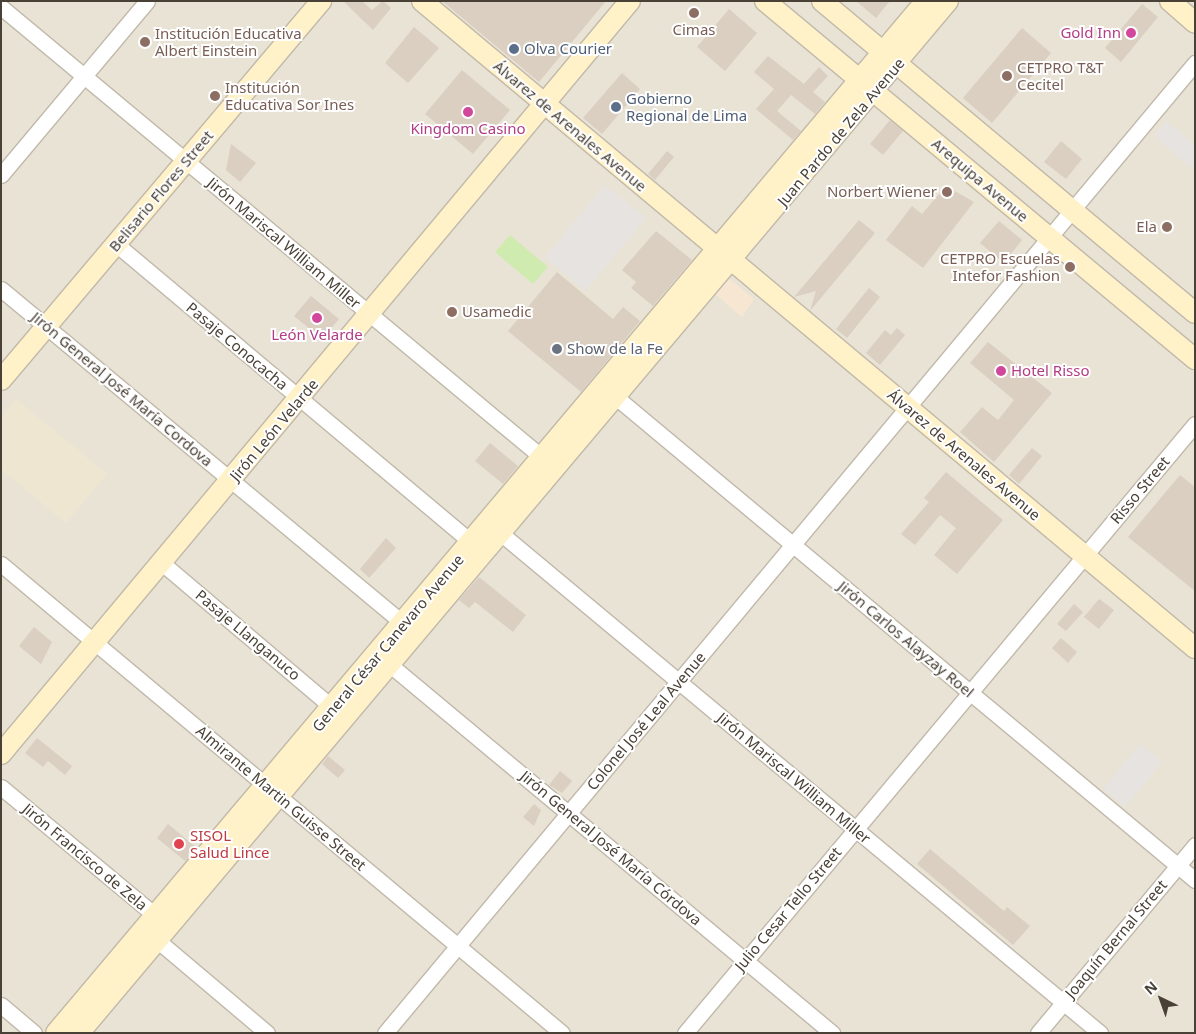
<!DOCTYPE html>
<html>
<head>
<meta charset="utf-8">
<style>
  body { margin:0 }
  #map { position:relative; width:1196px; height:1034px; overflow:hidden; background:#f5f1e8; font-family:"Noto Sans",sans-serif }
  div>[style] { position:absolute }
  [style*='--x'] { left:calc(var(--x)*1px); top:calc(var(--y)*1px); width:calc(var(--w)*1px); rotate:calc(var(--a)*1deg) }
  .residential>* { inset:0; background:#e9e3d6 }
  .commercial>* { inset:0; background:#f7e7d2 }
  .education>* { inset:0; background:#eee6d1 }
  .green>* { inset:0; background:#d0ebaf }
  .parking>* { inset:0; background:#e6e3e0 }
  .building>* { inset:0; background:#dacfc0 }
  .roads { filter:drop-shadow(1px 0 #c1b9aa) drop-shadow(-1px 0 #c1b9aa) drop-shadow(0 1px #c1b9aa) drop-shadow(0 -1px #c1b9aa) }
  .street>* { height:15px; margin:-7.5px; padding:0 7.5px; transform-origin:7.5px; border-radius:7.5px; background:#fff }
  .secondary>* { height:20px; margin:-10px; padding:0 10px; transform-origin:10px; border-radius:10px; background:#fff1c8 }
  .dots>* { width:14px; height:14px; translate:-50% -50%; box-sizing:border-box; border:2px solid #fff; border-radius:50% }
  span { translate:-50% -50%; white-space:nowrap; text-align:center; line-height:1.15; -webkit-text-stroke:4px #fff; paint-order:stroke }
  .education-label { font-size:15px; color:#785e54 }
  .left { translate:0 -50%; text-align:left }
  .right { translate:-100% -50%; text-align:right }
  .hotel-label { font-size:15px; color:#b23c85 }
  .service-label { font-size:15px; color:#4e5e75 }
  .street-label { font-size:15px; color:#494136 }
  .worship-label { font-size:15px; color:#5b616d }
  .health-label { font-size:15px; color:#be3a42 }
  .frame { position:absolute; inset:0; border:2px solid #494136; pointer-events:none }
  .north { position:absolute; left:1136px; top:974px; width:50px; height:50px; -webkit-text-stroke:4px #fff; paint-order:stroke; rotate:318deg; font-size:14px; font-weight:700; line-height:20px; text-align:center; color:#494136 }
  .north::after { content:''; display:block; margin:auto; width:18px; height:22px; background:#494136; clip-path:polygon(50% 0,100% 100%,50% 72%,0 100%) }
</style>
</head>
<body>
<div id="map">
  <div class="residential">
    <div style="clip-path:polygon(1px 1px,1195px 1px,1195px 1033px,1px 1033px)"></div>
  </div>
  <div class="commercial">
    <div style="clip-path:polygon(728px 278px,754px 299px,742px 317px,715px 294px)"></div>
  </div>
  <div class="education">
    <div style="clip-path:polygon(16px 399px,107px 474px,66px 523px,1px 469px,1px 417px)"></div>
  </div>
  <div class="green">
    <div style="clip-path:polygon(510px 235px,548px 267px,533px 284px,495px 252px)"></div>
  </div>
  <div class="parking">
    <div style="clip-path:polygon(1166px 121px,1195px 145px,1195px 171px,1154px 136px)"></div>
    <div style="clip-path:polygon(605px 185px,646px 218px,585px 291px,545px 257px)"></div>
    <div style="clip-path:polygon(1140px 744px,1162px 762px,1125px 807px,1103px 789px)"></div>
  </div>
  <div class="building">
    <div style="clip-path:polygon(343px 1px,362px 1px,372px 10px,383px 1px,391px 8px,373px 30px)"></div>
    <div style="clip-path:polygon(442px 1px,606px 1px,539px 82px)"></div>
    <div style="clip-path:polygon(856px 1px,890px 1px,876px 18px)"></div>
    <div style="clip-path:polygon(1142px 4px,1158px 17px,1121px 62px,1105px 48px)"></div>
    <div style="clip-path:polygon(729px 9px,757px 33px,725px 71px,697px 47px)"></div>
    <div style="clip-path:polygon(414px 27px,439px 48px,408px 83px,385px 63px)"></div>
    <div style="clip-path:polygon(1022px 28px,1051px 53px,992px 123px,963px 98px)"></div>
    <div style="clip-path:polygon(768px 56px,804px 84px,819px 67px,828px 76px,813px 92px,825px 102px,815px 114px,791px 95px,777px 111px,801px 131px,793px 140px,756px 109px,774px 89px,754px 72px)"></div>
    <div style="clip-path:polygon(462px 70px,510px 110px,473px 154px,425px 114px)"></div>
    <div style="clip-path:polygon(622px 73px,640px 89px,602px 134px,583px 118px)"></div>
    <div style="clip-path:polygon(890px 120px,903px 131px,883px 155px,870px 144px)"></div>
    <div style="clip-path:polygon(1061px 141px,1082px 159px,1066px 179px,1044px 162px)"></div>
    <div style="clip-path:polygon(231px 144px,256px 163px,240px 182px,226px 170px)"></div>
    <div style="clip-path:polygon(667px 151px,674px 157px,655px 180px,648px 174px)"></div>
    <div style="clip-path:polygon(946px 186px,974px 202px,923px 268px,886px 240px,912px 206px,922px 214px)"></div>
    <div style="clip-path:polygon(859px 220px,875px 233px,810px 311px,816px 291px,794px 297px)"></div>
    <div style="clip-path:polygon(999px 221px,1022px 240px,1004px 263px,980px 243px)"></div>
    <div style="clip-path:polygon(656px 231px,692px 260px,653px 306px,631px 288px,636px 282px,622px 270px)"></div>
    <div style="clip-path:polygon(557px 272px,613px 319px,623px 307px,640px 321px,581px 392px,508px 331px)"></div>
    <div style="clip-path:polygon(869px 288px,880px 297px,847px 338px,836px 329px)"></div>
    <div style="clip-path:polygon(311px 296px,339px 319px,322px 339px,294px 316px)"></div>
    <div style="clip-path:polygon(897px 328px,905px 335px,880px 365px,866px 353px,885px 330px,891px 335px)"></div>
    <div style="clip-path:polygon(988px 342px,1052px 393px,994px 462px,960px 432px,982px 407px,998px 420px,1014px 400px,970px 363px)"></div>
    <div style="clip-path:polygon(490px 443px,518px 466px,503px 484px,475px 461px)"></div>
    <div style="clip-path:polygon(1032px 448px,1042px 456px,1019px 484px,1009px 475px)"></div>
    <div style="clip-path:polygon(946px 472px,1003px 520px,957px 574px,934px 555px,956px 528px,940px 515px,915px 545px,901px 534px,929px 502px,924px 498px)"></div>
    <div style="clip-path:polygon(1180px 475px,1195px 487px,1195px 591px,1128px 537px)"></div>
    <div style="clip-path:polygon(386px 538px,396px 548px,369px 578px,360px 569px)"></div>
    <div style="clip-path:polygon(479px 577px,526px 615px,513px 632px,475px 602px,469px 608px,459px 600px)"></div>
    <div style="clip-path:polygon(1099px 599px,1114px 610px,1099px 629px,1084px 617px)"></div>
    <div style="clip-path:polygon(1074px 604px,1083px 612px,1066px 631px,1057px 624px)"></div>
    <div style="clip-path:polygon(34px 627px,52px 642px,41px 664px,19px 646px)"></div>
    <div style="clip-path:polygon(1061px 638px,1077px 652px,1068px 663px,1052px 648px)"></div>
    <div style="clip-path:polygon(37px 738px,72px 766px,65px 775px,48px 761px,43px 767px,25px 753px)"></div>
    <div style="clip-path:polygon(328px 756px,345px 770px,338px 778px,322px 764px)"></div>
    <div style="clip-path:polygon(560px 771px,572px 781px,562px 793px,549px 785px)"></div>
    <div style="clip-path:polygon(534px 804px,541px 810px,534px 826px,523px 817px)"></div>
    <div style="clip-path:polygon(168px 824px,197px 848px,185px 861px,157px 838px)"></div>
    <div style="clip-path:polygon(930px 849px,1004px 911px,1007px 907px,1030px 926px,1013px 945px,917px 864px)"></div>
  </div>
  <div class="roads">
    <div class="street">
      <div style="--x:1;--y:7;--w:707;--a:39.77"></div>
      <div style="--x:1;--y:175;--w:227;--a:-50"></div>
      <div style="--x:116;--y:244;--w:465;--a:40"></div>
      <div style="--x:1;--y:289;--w:524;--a:39.74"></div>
      <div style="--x:617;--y:398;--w:753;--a:39.83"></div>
      <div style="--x:492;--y:526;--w:792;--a:39.82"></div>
      <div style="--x:162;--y:563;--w:224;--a:40.3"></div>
      <div style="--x:1;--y:564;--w:731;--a:39.9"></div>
      <div style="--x:389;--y:664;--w:577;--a:39.79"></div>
      <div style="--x:1;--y:787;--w:202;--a:39.8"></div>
      <div style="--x:156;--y:916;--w:24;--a:88"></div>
      <div style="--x:157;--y:940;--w:144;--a:40.2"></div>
      <div style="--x:1;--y:1005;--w:43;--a:40.3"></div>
      <div style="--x:385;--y:1033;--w:1264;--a:-50.14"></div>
      <div style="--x:685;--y:1033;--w:794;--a:-50.06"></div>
      <div style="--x:1038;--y:1033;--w:245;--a:-50.1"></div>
    </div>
    <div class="secondary">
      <div style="--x:422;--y:1;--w:1008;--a:39.93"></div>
      <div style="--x:765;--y:1;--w:560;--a:39.78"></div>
      <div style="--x:822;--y:1;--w:486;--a:39.9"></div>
      <div style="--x:1170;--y:1;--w:33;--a:41"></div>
      <div style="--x:1;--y:380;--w:496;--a:-49.8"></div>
      <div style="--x:1;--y:754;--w:981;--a:-50.13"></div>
      <div style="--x:56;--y:1033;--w:1350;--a:-49.87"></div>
      <div style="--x:79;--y:1033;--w:1349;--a:-49.9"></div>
    </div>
  </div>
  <div class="dots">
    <div style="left:694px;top:13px;background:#8d6e63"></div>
    <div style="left:1131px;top:33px;background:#d1479c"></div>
    <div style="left:145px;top:42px;background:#8d6e63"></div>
    <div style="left:514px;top:49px;background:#5c6f8a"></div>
    <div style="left:1007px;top:76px;background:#8d6e63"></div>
    <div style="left:215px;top:96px;background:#8d6e63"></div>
    <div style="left:616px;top:107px;background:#5c6f8a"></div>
    <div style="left:468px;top:112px;background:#d1479c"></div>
    <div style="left:947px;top:192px;background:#8d6e63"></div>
    <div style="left:1167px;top:227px;background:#8d6e63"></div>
    <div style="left:1070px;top:267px;background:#8d6e63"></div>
    <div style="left:452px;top:312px;background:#8d6e63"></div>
    <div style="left:317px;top:318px;background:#d1479c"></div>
    <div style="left:557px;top:349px;background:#6b7280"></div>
    <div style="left:1001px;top:371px;background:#d1479c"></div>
    <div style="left:179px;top:844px;background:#e0444e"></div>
  </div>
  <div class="education-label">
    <span style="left:694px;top:30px">Cimas</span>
    <span class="left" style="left:155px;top:42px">Institución Educativa<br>Albert Einstein</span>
    <span class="left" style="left:1017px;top:76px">CETPRO T&amp;T<br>Cecitel</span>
    <span class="left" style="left:225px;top:96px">Institución<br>Educativa Sor Ines</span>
    <span class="right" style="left:937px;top:192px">Norbert Wiener</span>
    <span class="right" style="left:1157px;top:227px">Ela</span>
    <span class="right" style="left:1060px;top:267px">CETPRO Escuelas<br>Intefor Fashion</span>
    <span class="left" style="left:462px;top:312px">Usamedic</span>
  </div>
  <div class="hotel-label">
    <span class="right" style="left:1121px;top:33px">Gold Inn</span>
    <span style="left:468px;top:129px">Kingdom Casino</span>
    <span style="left:317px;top:335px">León Velarde</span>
    <span class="left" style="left:1011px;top:371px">Hotel Risso</span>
  </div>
  <div class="service-label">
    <span class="left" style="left:524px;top:49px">Olva Courier</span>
    <span class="left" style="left:626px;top:107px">Gobierno<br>Regional de Lima</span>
  </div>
  <div class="street-label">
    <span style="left:570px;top:126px;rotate:40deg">Álvarez de Arenales Avenue</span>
    <span style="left:841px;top:132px;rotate:-50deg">Juan Pardo de Zela Avenue</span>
    <span style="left:980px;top:180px;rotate:40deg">Arequipa Avenue</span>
    <span style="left:161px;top:191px;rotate:-50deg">Belisario Flores Street</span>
    <span style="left:284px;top:243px;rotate:40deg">Jirón Mariscal William Miller</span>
    <span style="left:237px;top:346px;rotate:40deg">Pasaje Conocacha</span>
    <span style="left:122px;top:389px;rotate:40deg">Jirón General José María Cordova</span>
    <span style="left:274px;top:430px;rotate:-50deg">Jirón León Velarde</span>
    <span style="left:964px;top:455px;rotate:40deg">Álvarez de Arenales Avenue</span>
    <span style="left:1140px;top:490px;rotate:-50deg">Risso Street</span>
    <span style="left:248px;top:635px;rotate:40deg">Pasaje Llanganuco</span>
    <span style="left:906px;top:639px;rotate:40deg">Jirón Carlos Alayzay Roel</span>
    <span style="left:388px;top:643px;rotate:-50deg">General César Canevaro Avenue</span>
    <span style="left:646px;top:721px;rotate:-50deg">Colonel José Leal Avenue</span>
    <span style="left:794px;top:778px;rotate:40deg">Jirón Mariscal William Miller</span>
    <span style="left:281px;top:798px;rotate:40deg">Almirante Martin Guisse Street</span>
    <span style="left:611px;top:848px;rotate:40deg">Jirón General José María Córdova</span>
    <span style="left:85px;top:857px;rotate:40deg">Jirón Francisco de Zela</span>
    <span style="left:788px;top:909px;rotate:-50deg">Julio Cesar Tello Street</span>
    <span style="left:1116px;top:939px;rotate:-50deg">Joaquín Bernal Street</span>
  </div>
  <div class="worship-label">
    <span class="left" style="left:567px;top:349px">Show de la Fe</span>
  </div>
  <div class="health-label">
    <span class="left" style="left:190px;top:844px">SISOL<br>Salud Lince</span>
  </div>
  <div class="frame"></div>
  <div class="north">N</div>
</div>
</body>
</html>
